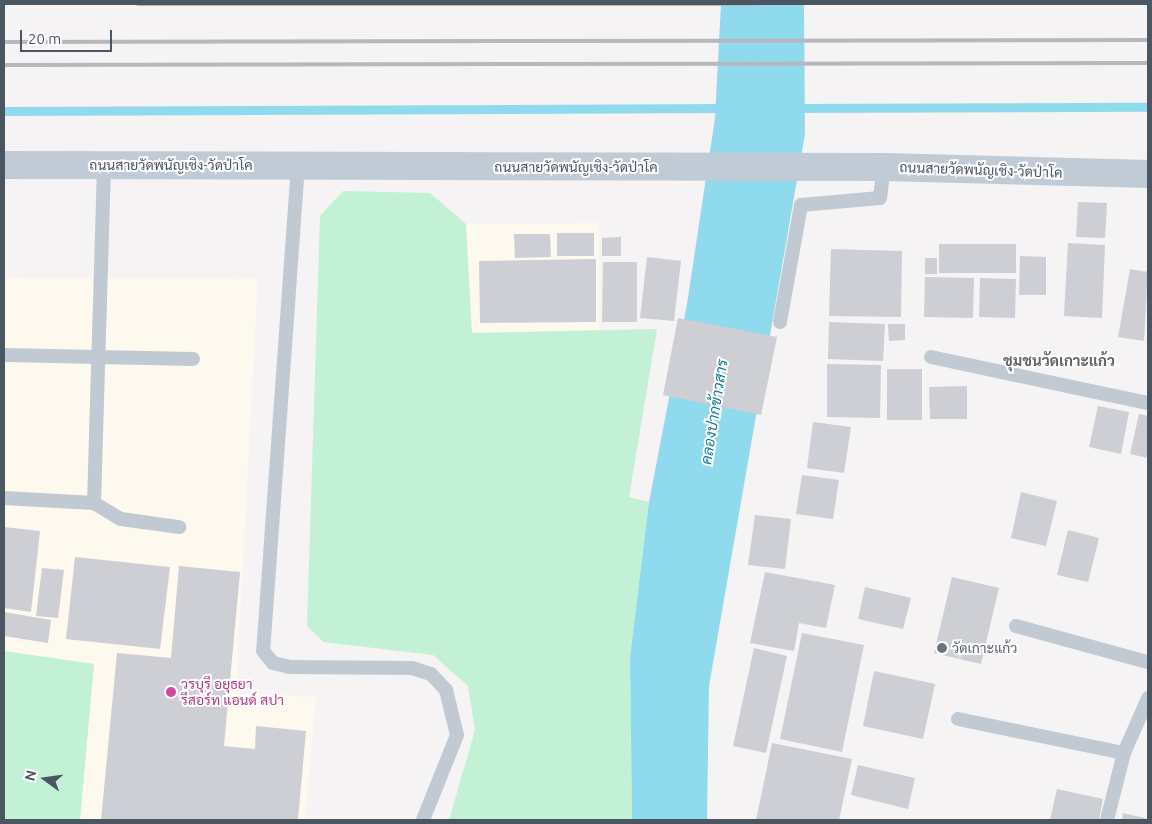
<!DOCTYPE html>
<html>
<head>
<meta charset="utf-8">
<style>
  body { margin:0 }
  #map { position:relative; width:1152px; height:824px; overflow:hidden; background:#f5f3f3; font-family:Ubuntu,Sarabun,sans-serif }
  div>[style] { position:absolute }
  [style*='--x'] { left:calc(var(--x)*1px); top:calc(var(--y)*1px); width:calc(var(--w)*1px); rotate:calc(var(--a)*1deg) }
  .commercial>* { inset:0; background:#fdf9ef }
  .green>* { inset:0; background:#c3f1d5 }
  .water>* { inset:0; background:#90daee }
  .stream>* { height:9px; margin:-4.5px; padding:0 4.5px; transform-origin:4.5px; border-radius:4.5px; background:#90daee }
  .building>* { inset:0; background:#cdcfd5 }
  .service>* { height:14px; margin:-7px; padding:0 7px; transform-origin:7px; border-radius:7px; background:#c1cad2 }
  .secondary>* { height:28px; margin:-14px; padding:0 14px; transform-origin:14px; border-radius:14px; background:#c1cbd6 }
  .rail>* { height:4px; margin:-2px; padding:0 2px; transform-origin:2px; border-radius:2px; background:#b5b8bd }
  .dots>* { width:14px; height:14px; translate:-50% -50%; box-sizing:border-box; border:2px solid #fff; border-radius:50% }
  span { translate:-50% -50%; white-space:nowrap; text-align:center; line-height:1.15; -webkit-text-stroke:4px #fff; paint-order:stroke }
  .street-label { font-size:14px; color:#4a5661 }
  .worship-label { font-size:14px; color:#5b616d }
  .left { translate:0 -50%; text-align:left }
  .hotel-label { font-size:14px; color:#b23c85 }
  .neighbourhood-label { font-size:15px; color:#5f6368; font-weight:700 }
  .water-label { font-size:15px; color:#0c7c9b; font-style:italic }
  .frame { position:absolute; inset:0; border:5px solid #4a5661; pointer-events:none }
  .north { position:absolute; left:20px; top:754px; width:50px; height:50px; -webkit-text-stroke:4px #fff; paint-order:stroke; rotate:284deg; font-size:14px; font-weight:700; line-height:20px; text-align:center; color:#4a5661 }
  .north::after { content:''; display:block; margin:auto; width:18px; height:22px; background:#4a5661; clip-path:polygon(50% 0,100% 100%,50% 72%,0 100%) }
  .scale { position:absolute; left:20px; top:30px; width:92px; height:22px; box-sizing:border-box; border:2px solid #4a5661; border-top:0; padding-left:6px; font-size:15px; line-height:18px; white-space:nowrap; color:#4a5661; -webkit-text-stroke:4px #fff; paint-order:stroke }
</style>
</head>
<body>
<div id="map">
  <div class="commercial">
    <div style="clip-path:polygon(599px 223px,599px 330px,471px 333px,466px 224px)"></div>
    <div style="clip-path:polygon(4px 278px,258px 279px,236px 693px,316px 697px,305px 820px,80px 820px,94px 664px,4px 651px)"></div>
  </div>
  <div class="green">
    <div style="clip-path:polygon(343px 191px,430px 193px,466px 224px,472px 333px,657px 329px,629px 497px,649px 502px,630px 657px,632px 820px,449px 820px,475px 730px,468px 686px,433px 655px,323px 642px,307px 626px,320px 216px)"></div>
    <div style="clip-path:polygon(4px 651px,94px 664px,80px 820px,4px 820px)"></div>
  </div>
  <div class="water">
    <div style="clip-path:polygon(721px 4px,804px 4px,805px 134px,709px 686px,707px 820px,632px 820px,630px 657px,649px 502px,687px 304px,715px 118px)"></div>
  </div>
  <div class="stream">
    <div style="--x:794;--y:108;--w:354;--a:-0.2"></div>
    <div style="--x:4;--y:111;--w:722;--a:-0.24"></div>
  </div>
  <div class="building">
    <div style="clip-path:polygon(1078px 202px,1107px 203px,1105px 238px,1076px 237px)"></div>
    <div style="clip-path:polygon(557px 233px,594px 233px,594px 256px,557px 256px)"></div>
    <div style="clip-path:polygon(514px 234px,550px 234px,551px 257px,515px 258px)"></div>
    <div style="clip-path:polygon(621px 237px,621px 256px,602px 256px,602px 238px)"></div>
    <div style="clip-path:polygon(1068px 243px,1105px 245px,1102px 318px,1064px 316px)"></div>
    <div style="clip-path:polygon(939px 244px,1016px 244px,1016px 273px,939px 273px)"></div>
    <div style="clip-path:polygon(831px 249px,902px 251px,901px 317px,829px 316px)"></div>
    <div style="clip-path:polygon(1020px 256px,1046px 257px,1046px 295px,1019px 295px)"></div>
    <div style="clip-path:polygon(647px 257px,681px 261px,674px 321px,640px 318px)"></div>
    <div style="clip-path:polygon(925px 258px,937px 258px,937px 274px,925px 274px)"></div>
    <div style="clip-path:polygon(596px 259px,596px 322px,480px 323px,479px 261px)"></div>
    <div style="clip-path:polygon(603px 262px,637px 262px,637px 322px,602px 322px)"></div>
    <div style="clip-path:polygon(1130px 269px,1148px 272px,1144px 341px,1118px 337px)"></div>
    <div style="clip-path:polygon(925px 277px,974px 278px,973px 318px,924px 317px)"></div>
    <div style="clip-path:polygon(980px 278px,1016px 279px,1015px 318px,979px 317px)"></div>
    <div style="clip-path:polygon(678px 318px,777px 337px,761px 415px,663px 395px)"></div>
    <div style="clip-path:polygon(829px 322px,885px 324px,883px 361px,828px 359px)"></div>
    <div style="clip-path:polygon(888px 324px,905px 324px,905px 340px,889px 341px)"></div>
    <div style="clip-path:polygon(827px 364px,881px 365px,880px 418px,827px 417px)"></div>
    <div style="clip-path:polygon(887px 369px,922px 369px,922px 420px,887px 420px)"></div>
    <div style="clip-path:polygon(967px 386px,967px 419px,930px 419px,929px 387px)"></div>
    <div style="clip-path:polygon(1098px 406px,1129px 412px,1121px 454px,1089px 447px)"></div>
    <div style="clip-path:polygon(1139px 414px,1148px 416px,1148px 458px,1130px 454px)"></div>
    <div style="clip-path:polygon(813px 422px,851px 427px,844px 473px,807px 468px)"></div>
    <div style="clip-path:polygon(802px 475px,839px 480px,833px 519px,796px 514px)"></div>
    <div style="clip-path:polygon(1021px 492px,1057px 501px,1046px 546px,1011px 538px)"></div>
    <div style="clip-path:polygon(755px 515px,791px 519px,785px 569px,748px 565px)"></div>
    <div style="clip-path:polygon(4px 527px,40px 531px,31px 612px,4px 608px)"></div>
    <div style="clip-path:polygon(1068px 530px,1099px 538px,1088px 582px,1057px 575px)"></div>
    <div style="clip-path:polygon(75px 557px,170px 567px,160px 649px,66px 639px)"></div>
    <div style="clip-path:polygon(179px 566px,240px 572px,224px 746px,255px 749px,256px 726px,306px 731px,298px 820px,101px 820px,117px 653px,171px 658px)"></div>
    <div style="clip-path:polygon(42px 568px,64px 570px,58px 618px,36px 616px)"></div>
    <div style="clip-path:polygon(765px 572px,835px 585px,826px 628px,799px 623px,794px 651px,750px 643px)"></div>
    <div style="clip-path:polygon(952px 577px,999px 588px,981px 664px,934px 653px)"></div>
    <div style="clip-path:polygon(865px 587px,911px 598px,903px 629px,858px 619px)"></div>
    <div style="clip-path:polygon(4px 612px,51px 620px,48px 643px,4px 636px)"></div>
    <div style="clip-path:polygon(802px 633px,864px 645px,842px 752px,780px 739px)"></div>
    <div style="clip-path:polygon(754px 648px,787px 656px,766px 753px,733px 746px)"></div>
    <div style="clip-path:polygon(874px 671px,935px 684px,923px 739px,863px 726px)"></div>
    <div style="clip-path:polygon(772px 743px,852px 759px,839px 820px,756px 820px)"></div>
    <div style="clip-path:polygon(858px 765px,915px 778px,908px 809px,851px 795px)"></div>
    <div style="clip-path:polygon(1057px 789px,1103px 799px,1099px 820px,1050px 820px)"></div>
    <div style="clip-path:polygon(1123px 813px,1145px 818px,1145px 820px,1122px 820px)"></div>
  </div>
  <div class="service">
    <div style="--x:298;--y:165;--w:487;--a:94.1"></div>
    <div style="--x:263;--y:651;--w:16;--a:50"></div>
    <div style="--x:273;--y:663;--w:17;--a:13"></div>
    <div style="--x:290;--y:667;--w:122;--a:0.5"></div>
    <div style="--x:412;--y:668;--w:20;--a:18"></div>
    <div style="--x:431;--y:674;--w:22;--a:47"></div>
    <div style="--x:446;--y:690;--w:46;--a:76.3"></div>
    <div style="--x:457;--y:735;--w:92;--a:111.8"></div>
    <div style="--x:780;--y:322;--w:119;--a:-79.8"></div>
    <div style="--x:801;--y:205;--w:79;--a:-5.1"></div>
    <div style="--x:880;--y:198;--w:31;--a:-83"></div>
    <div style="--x:4;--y:355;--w:189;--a:1.2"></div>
    <div style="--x:931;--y:357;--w:222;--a:12"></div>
    <div style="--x:4;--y:498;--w:90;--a:3.2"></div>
    <div style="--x:94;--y:503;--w:338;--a:-88.3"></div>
    <div style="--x:94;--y:503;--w:31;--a:31"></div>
    <div style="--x:121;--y:519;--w:59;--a:7.9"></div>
    <div style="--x:1016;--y:626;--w:137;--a:15.3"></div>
    <div style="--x:958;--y:719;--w:169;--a:11.6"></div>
    <div style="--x:1107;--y:820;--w:69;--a:-75.8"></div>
    <div style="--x:1124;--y:753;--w:60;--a:-66.4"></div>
  </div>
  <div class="secondary">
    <div style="--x:4;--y:165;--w:880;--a:0.13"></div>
    <div style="--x:884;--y:167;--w:264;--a:1.5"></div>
  </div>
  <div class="rail">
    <div style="--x:138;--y:4;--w:615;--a:0"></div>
    <div style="--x:4;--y:42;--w:1144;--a:-0.1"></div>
    <div style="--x:4;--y:65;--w:1144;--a:-0.1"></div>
  </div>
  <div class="dots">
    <div style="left:942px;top:648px;background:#6b7280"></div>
    <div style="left:171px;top:692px;background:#d1479c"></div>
  </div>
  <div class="street-label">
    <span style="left:171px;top:165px">ถนนสายวัดพนัญเชิง-วัดป่าโค</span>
    <span style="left:576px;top:167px">ถนนสายวัดพนัญเชิง-วัดป่าโค</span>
    <span style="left:981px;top:170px;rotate:2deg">ถนนสายวัดพนัญเชิง-วัดป่าโค</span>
  </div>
  <div class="worship-label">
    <span class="left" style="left:952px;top:648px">วัดเกาะแก้ว</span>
  </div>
  <div class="hotel-label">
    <span class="left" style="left:181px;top:692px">วรบุรี อยุธยา<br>รีสอร์ท แอนด์ สปา</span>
  </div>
  <div class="neighbourhood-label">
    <span style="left:1059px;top:361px">ชุมชนวัดเกาะแก้ว</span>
  </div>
  <div class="water-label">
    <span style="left:714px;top:412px;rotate:-81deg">คลองปากข้าวสาร</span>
  </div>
  <div class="frame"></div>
  <div class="north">N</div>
  <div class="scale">20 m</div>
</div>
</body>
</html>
